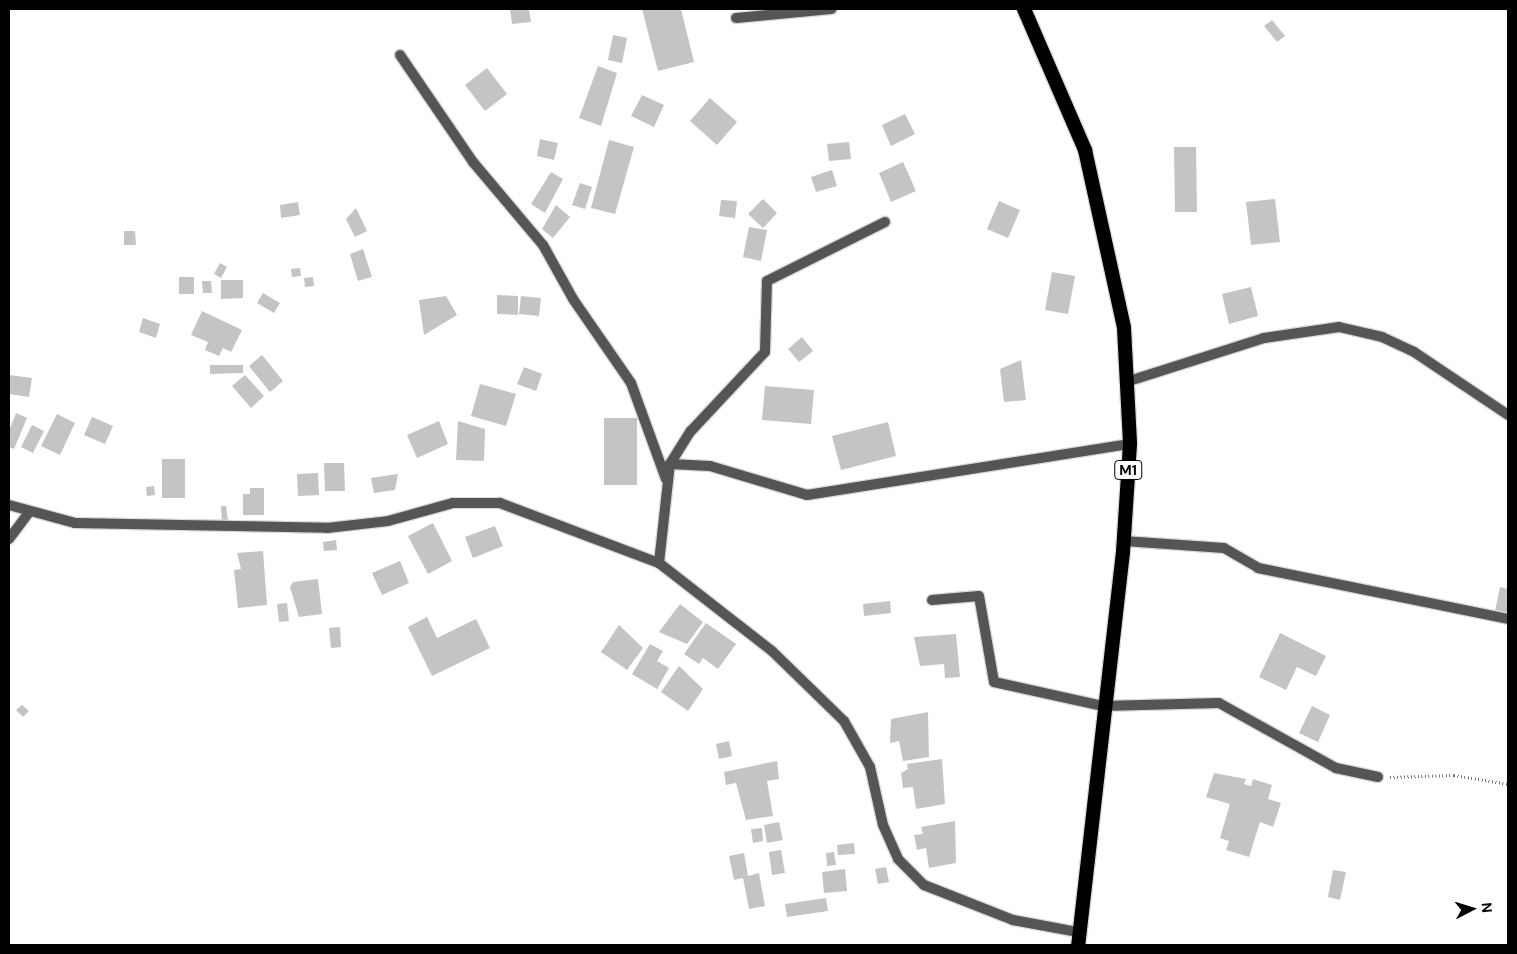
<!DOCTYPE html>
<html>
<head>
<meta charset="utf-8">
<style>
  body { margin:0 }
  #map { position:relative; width:1517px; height:954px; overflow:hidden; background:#fff; font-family:"DM Sans",sans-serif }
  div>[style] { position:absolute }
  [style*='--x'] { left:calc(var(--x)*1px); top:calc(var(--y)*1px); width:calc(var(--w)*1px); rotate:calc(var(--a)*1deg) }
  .building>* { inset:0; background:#c4c4c4 }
  .path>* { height:3px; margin-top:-1.5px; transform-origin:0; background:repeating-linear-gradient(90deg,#777 0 1px,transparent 0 3.5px) }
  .roads { filter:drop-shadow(1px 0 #dbdbdb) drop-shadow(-1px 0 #dbdbdb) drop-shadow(0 1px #dbdbdb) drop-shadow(0 -1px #dbdbdb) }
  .minor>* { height:10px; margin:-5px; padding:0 5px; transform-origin:5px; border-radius:5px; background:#555 }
  .trunk>* { height:14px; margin:-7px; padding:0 7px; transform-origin:7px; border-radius:7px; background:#000 }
  span { translate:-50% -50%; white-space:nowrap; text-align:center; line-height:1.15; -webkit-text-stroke:5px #fff; paint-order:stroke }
  .shield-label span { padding:1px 4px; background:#fff; border:1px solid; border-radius:4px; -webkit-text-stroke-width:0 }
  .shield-label { font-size:14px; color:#000; font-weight:700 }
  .frame { position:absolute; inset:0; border:10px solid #000; pointer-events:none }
  .north { position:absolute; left:1447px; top:884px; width:50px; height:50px; -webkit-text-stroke:4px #fff; paint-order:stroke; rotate:85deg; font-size:14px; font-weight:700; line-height:20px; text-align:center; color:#000 }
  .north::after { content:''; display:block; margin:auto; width:18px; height:22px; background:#000; clip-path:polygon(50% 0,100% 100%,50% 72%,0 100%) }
</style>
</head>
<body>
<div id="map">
  <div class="building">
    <div style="clip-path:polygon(510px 9px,529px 9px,531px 22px,512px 24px)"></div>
    <div style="clip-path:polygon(642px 9px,681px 9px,694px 62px,658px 71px)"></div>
    <div style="clip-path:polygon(1272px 20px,1285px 36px,1277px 42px,1264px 26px)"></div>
    <div style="clip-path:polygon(613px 35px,627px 38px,622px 63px,608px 60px)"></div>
    <div style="clip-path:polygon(598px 66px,617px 73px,601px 126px,579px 118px)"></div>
    <div style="clip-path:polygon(487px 68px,507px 94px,485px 111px,465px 85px)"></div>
    <div style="clip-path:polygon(642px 95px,664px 105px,654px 127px,631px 116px)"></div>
    <div style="clip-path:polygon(710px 98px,737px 122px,717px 145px,690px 121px)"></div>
    <div style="clip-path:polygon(905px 114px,915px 134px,891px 146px,882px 125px)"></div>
    <div style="clip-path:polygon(540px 139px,558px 143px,554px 160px,537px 156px)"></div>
    <div style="clip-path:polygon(609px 140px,634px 147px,615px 214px,591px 208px)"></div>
    <div style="clip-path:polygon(849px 142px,851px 159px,829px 161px,827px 144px)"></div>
    <div style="clip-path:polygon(1174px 147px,1196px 147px,1197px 212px,1175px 212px)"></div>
    <div style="clip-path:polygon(903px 162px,916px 191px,891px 202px,879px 173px)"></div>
    <div style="clip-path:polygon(832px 170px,837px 186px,816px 192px,811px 177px)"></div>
    <div style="clip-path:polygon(551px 172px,563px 179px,545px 213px,531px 204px)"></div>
    <div style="clip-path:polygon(580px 183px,592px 187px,585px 209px,572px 205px)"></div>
    <div style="clip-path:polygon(763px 199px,777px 213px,763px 228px,748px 214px)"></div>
    <div style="clip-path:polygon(1275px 199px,1280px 242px,1251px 245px,1246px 202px)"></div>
    <div style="clip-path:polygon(721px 200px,737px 201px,735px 218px,719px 216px)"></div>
    <div style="clip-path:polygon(999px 201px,1020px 210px,1008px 238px,987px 229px)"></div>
    <div style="clip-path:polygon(298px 202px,300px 215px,281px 218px,280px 205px)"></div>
    <div style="clip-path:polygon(556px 205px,570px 217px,553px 238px,542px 229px)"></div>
    <div style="clip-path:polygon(356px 208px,367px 231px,355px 237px,346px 219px)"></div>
    <div style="clip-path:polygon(749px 227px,767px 230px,761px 261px,743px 257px)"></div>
    <div style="clip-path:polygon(124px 231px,135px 231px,136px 245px,124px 245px)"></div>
    <div style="clip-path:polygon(363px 249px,372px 277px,358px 281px,350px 254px)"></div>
    <div style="clip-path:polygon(220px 263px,227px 267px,221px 278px,214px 274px)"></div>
    <div style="clip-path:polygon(300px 268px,301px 276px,292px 277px,291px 269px)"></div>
    <div style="clip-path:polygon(1052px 272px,1075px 276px,1068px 314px,1045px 310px)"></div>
    <div style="clip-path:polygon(179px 277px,194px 277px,194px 294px,179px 294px)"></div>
    <div style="clip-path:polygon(313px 277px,314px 286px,305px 287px,304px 278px)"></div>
    <div style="clip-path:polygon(221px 280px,243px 280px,243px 298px,221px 299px)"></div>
    <div style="clip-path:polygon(202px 281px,211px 281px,212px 293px,203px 293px)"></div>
    <div style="clip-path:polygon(1251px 287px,1258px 316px,1229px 324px,1222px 294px)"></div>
    <div style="clip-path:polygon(263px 293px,280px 303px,274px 313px,257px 303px)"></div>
    <div style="clip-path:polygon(497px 295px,518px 296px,518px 315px,497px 314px)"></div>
    <div style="clip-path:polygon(446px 296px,457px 315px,424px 335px,419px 300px)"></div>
    <div style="clip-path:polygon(521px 296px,541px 298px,539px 316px,519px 314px)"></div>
    <div style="clip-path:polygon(202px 311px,242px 330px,231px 352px,223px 348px,219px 356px,205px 350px,208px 342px,191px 335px)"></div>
    <div style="clip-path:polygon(143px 318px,160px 324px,156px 338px,139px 332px)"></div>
    <div style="clip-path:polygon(802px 337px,813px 351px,799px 362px,788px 349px)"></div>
    <div style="clip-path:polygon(262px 355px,283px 381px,270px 392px,249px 366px)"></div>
    <div style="clip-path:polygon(1021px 360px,1026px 400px,1004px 402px,1000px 369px)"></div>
    <div style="clip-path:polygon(210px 365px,243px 365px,243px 373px,210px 374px)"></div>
    <div style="clip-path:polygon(524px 367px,542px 374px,536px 391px,517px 384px)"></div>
    <div style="clip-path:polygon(9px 375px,32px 378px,29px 397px,9px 394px)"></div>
    <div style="clip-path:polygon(245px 375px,264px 396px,251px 408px,232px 386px)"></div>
    <div style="clip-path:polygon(480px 384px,516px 394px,506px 426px,471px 416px)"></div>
    <div style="clip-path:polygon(765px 386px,814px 390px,811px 424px,762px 420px)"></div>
    <div style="clip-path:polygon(16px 413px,27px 418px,14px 449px,9px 447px,9px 431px)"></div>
    <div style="clip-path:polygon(57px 414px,75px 423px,60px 455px,41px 446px)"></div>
    <div style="clip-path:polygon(92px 417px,113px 426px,105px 444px,84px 435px)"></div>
    <div style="clip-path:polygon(604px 418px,637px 418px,637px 485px,604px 485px)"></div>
    <div style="clip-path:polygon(439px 421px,448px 444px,417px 458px,407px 435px)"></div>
    <div style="clip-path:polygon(458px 421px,485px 429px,484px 461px,456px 460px)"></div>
    <div style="clip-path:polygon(888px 422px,896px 456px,841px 470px,832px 436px)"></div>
    <div style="clip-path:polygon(32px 425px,44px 431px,33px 453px,21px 447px)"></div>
    <div style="clip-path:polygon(162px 459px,185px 459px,185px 498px,162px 498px)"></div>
    <div style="clip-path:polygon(324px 463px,344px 463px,345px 491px,325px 491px)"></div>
    <div style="clip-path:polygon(318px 473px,319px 495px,298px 496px,297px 474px)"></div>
    <div style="clip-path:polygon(398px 474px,395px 490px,374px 493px,371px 478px)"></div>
    <div style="clip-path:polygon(154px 486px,155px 495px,147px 496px,146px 487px)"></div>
    <div style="clip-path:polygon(250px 488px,264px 488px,264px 515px,243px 515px,243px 494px,250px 494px)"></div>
    <div style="clip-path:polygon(221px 506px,226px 506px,228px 520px,222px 521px)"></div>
    <div style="clip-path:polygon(433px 523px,452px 561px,428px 574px,408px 536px)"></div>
    <div style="clip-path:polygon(495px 526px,503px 546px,473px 558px,465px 537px)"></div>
    <div style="clip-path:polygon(336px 540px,337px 550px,324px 551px,323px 542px)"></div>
    <div style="clip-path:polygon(263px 551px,267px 605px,238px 608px,234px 570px,241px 569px,237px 553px)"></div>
    <div style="clip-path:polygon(400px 561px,409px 583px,382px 595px,372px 573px)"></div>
    <div style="clip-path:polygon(318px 579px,322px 614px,299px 617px,290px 587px,293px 582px)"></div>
    <div style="clip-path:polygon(1500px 587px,1508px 589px,1508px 614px,1495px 611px)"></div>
    <div style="clip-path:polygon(890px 601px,891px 613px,864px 616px,863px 604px)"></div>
    <div style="clip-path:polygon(287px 603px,289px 621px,279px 622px,277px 604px)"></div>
    <div style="clip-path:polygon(680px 604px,703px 622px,687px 644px,659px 632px)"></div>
    <div style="clip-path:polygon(427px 617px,437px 638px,476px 619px,490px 648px,432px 676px,408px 627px)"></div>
    <div style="clip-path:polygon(706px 623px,736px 644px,718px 669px,703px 658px,699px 664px,684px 654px)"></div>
    <div style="clip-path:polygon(619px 625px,643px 648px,627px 670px,601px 652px)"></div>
    <div style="clip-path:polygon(340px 627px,341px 647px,331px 648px,329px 628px)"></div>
    <div style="clip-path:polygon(1280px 633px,1326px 656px,1316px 676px,1297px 667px,1286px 690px,1259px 677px)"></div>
    <div style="clip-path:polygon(956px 634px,960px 677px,945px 678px,944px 664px,920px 666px,914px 637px)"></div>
    <div style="clip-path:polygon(650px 644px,663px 651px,657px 661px,669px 668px,657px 689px,632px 674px)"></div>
    <div style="clip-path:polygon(679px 666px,703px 689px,688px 711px,661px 692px)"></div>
    <div style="clip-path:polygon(22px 705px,29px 711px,23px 717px,16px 710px)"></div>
    <div style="clip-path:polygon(1312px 706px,1330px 715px,1318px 742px,1299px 733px)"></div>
    <div style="clip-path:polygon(928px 712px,929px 757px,903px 761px,899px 741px,890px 743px,891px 719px)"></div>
    <div style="clip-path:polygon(729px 741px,732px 756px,719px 759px,716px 744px)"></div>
    <div style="clip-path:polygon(942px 759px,945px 804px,916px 809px,913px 787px,903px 788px,901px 773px,908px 769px,907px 764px)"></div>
    <div style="clip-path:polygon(777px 761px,779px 779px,767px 781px,773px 816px,746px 820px,736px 783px,726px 785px,724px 772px)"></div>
    <div style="clip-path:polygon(1214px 773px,1246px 779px,1244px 784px,1251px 786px,1253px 779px,1272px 785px,1268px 799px,1281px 803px,1273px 827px,1260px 822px,1249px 857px,1226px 850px,1229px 841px,1220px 838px,1230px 804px,1206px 797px)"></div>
    <div style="clip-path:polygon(955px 821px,956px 863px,929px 868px,926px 848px,917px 850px,914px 835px,923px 834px,921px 827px)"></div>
    <div style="clip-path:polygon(779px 822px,783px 840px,767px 843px,764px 825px)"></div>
    <div style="clip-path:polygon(762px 828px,763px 841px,753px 843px,751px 829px)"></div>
    <div style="clip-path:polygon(854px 843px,855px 854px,838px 855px,837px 845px)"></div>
    <div style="clip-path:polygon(781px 850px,785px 873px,772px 875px,769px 852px)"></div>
    <div style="clip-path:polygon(834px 852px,836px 865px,827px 866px,826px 853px)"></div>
    <div style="clip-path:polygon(744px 853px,748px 876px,759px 873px,765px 906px,749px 909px,743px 878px,734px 880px,729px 856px)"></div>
    <div style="clip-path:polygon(886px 867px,889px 882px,878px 884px,875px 869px)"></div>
    <div style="clip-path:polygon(845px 869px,847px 891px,824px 893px,822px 872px)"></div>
    <div style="clip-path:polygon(1333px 870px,1346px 872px,1340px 900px,1328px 897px)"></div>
    <div style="clip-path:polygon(826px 898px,828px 911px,787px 917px,785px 904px)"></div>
  </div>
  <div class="path">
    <div style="--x:1390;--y:777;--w:64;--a:-1.8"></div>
    <div style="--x:1454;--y:775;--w:55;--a:9.5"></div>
  </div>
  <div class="roads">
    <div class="minor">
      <div style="--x:736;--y:18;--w:96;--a:-5.4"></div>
      <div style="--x:400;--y:55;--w:130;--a:55.7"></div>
      <div style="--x:473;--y:162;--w:109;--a:49.9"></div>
      <div style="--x:543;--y:245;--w:62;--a:60.9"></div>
      <div style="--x:573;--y:299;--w:102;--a:55.4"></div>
      <div style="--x:631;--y:383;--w:102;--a:70"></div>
      <div style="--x:1126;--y:382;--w:145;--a:-17.7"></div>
      <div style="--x:1264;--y:338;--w:76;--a:-8.3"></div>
      <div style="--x:1339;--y:327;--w:44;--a:13.1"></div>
      <div style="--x:1382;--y:337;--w:35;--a:25"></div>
      <div style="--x:1414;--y:352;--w:113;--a:33.8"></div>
      <div style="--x:670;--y:464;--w:40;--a:2.9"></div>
      <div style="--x:710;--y:466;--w:101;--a:16.6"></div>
      <div style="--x:807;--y:495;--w:327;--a:-9"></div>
      <div style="--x:9;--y:505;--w:68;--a:15.3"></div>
      <div style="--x:75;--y:523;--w:252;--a:1.1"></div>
      <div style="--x:327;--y:528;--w:61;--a:-6.5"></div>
      <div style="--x:388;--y:521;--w:67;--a:-15.5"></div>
      <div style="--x:453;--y:503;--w:47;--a:0"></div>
      <div style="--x:500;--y:503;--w:170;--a:20.7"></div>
      <div style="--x:659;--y:563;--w:143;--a:37.9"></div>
      <div style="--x:772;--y:651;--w:100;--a:44.2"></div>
      <div style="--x:844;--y:721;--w:53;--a:60.5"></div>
      <div style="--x:870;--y:767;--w:59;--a:77.4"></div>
      <div style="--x:883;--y:825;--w:37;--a:66"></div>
      <div style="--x:898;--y:859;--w:37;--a:45"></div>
      <div style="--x:924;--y:885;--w:96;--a:21.5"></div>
      <div style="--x:1013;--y:920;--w:65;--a:10.6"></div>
      <div style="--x:9;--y:539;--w:34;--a:-53"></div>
      <div style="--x:1124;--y:541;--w:100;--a:4"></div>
      <div style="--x:1224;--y:548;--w:39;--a:30"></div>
      <div style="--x:1258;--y:568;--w:255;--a:11.5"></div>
      <div style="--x:659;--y:563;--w:100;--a:-83.7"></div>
      <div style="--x:670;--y:464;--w:39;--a:-58"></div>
      <div style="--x:691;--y:431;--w:108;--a:-46.9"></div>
      <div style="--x:765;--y:352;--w:71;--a:-88.4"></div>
      <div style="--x:767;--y:281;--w:132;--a:-26.6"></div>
      <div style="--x:932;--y:600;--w:47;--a:-4.9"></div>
      <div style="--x:979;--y:596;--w:87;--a:80.1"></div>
      <div style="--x:994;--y:682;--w:112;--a:12.4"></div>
      <div style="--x:1103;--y:706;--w:116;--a:-1.5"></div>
      <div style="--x:1219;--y:703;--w:134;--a:29.1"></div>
      <div style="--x:1336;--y:768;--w:43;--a:12.1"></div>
    </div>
    <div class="trunk">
      <div style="--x:1024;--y:9;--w:154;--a:66.6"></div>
      <div style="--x:1085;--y:150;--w:182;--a:77.6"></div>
      <div style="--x:1124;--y:328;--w:116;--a:87"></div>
      <div style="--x:1130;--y:444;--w:108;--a:93.7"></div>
      <div style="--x:1123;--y:552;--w:396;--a:96.5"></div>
    </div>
  </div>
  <div class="shield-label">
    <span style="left:1128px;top:470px">M1</span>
  </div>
  <div class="frame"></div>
  <div class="north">N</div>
</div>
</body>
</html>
